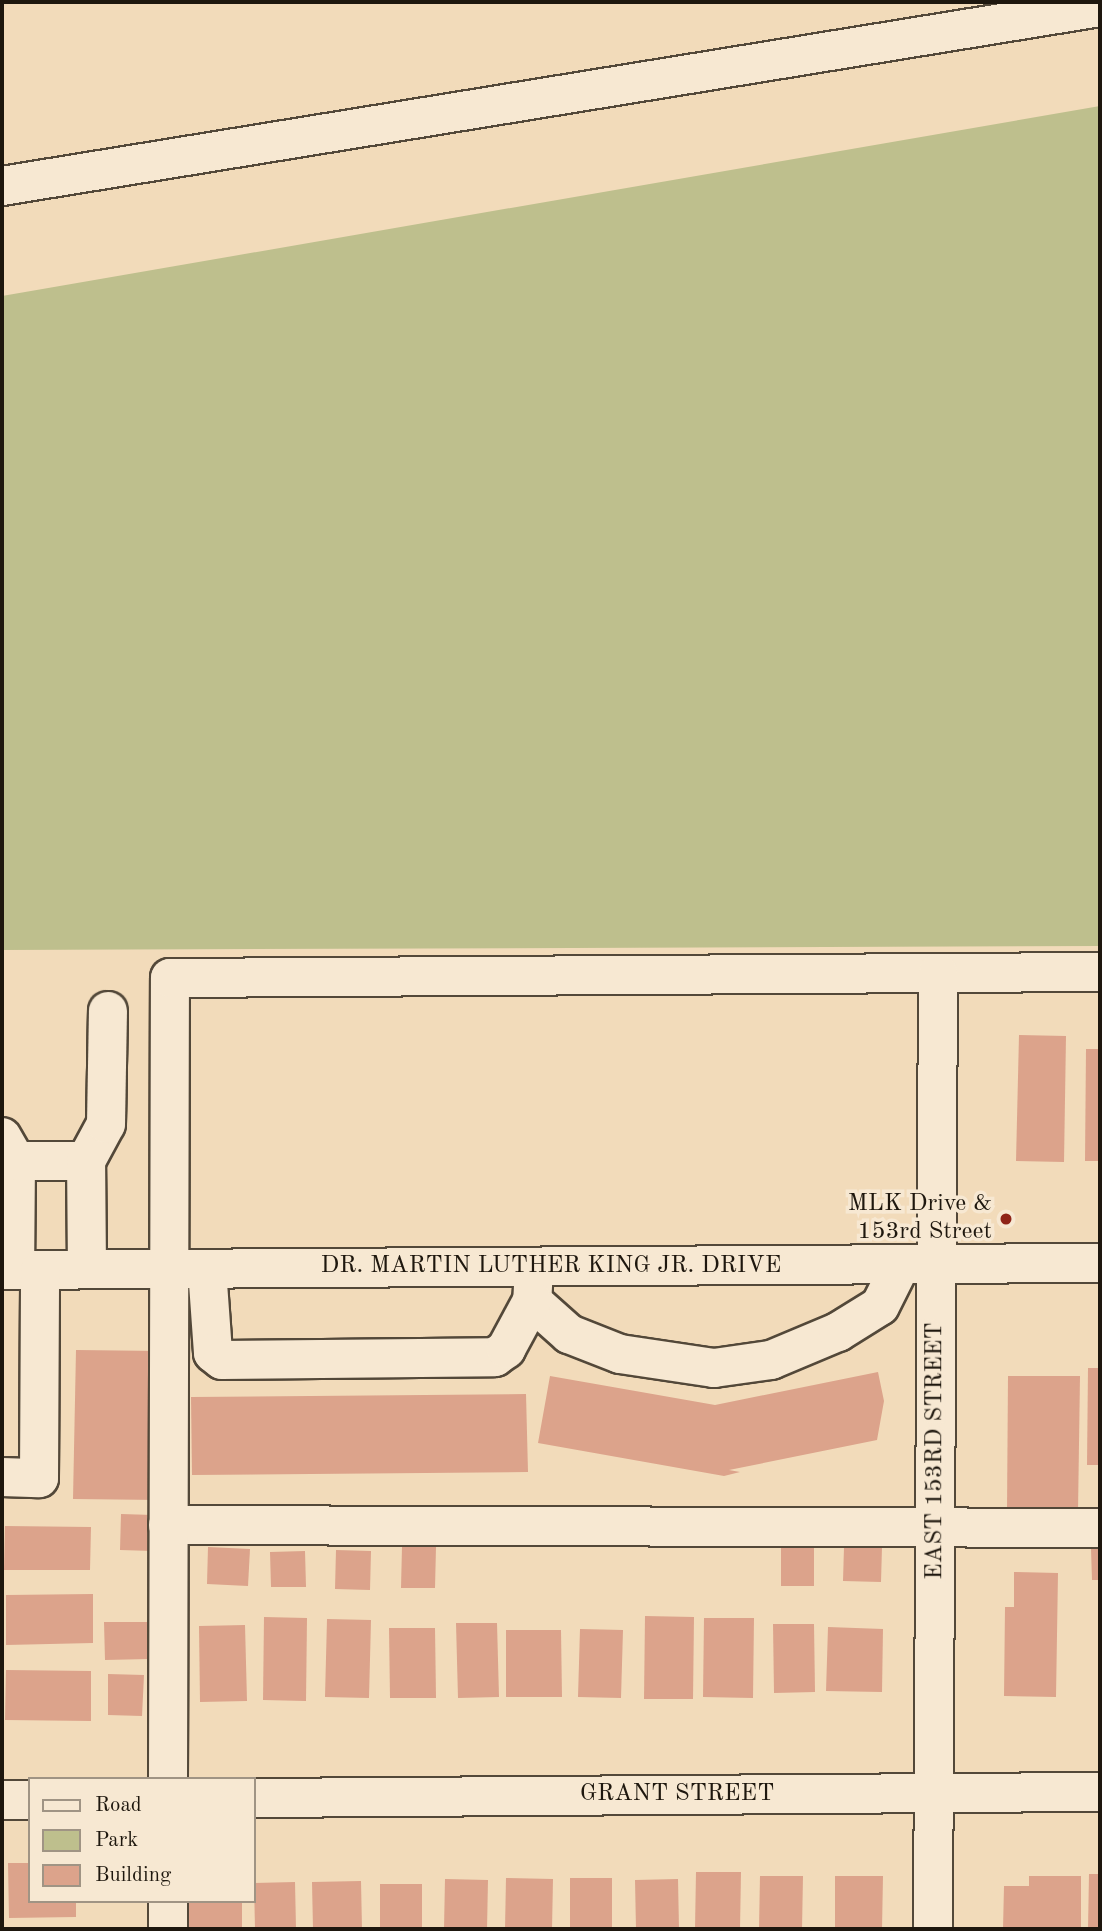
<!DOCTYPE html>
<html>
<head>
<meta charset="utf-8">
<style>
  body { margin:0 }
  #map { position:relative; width:1102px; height:1931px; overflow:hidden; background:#f2dbba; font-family:"Old Standard TT",serif }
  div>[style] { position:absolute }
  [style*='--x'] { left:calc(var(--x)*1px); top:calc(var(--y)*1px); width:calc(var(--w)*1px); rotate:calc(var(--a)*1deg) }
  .green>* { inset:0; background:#bebf8d }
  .building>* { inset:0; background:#dca38b }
  .roads { filter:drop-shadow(2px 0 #534839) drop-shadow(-2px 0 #534839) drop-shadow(0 2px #534839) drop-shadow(0 -2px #534839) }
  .minor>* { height:38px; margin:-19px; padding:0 19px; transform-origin:19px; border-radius:19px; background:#f7e8d2 }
  .dots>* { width:19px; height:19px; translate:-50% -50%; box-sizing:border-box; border:4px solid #f7e8d2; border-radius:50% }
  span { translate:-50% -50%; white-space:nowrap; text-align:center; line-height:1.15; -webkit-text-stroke:7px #f7e8d2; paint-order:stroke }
  .poi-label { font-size:24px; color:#1e170e }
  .right { translate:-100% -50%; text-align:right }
  .street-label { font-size:24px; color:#1e170e }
  .frame { position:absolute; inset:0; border:4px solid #1e170e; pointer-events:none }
  .legend { position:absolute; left:28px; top:1777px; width:228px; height:126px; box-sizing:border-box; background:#f7e8d2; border:2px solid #a09484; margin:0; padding:9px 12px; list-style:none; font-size:21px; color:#1e170e }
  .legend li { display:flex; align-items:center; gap:14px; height:35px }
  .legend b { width:35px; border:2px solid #a09484 }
</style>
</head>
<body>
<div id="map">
  <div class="green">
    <div style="clip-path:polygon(1100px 106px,1100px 946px,2px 950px,2px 296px)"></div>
  </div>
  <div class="building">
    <div style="clip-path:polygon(1019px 1035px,1066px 1036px,1064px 1162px,1016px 1161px)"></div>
    <div style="clip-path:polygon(1086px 1049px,1100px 1049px,1100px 1161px,1085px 1161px)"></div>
    <div style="clip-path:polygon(76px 1350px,161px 1351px,159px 1500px,73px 1499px)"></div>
    <div style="clip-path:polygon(1088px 1368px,1100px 1368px,1100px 1465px,1087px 1465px)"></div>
    <div style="clip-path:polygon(878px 1372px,884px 1401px,877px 1440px,729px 1470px,740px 1472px,724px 1476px,538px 1443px,550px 1376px,715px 1405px)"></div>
    <div style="clip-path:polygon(1008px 1376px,1080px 1376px,1078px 1511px,1007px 1510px)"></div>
    <div style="clip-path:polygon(526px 1394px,528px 1472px,192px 1475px,191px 1397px)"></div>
    <div style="clip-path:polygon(121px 1514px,153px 1515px,153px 1551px,120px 1550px)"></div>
    <div style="clip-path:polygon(5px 1526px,91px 1527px,90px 1570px,4px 1570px)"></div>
    <div style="clip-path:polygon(208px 1547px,250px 1549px,248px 1586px,207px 1584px)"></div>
    <div style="clip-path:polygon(402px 1547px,436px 1547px,435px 1588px,401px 1588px)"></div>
    <div style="clip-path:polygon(781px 1547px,814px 1547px,814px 1586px,781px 1586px)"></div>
    <div style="clip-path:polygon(844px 1547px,882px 1547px,881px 1582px,843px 1581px)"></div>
    <div style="clip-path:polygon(1091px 1549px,1100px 1549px,1100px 1580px,1092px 1580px)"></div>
    <div style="clip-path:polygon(336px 1550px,371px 1551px,370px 1590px,335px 1589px)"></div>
    <div style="clip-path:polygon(305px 1551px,306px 1587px,271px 1587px,270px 1552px)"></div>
    <div style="clip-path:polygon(1014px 1572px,1058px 1573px,1056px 1697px,1004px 1696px,1005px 1607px,1014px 1607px)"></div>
    <div style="clip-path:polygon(93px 1594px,93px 1643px,6px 1645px,6px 1595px)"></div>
    <div style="clip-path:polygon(645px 1616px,694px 1617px,693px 1699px,644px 1699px)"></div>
    <div style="clip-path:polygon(264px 1617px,307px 1618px,306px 1701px,263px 1700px)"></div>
    <div style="clip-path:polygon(704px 1618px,754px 1618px,753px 1698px,703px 1697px)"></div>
    <div style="clip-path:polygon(327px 1619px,371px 1620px,369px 1698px,325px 1697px)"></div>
    <div style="clip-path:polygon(104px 1622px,148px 1622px,149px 1659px,105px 1660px)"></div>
    <div style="clip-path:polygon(456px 1623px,497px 1623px,499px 1697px,458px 1698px)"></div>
    <div style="clip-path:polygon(773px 1624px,814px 1624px,815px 1692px,774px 1693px)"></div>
    <div style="clip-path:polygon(245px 1625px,247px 1701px,200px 1702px,199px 1626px)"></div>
    <div style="clip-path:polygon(828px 1627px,883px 1629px,882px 1692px,826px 1691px)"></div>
    <div style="clip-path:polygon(389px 1628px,435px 1628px,436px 1698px,390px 1698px)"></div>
    <div style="clip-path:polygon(580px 1629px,623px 1630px,621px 1698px,578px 1697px)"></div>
    <div style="clip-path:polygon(506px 1630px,561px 1630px,562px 1697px,506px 1697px)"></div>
    <div style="clip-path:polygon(6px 1670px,91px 1671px,91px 1721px,5px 1720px)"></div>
    <div style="clip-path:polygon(108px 1674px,144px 1675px,142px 1716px,108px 1715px)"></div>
    <div style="clip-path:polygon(8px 1863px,30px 1863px,30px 1901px,76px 1901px,76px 1917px,9px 1918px)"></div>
    <div style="clip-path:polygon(696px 1872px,741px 1872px,740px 1929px,695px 1929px)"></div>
    <div style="clip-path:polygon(1089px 1874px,1100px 1874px,1100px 1929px,1088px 1929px)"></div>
    <div style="clip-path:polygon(760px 1876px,803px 1876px,802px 1929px,759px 1929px)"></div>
    <div style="clip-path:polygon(835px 1876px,883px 1876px,882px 1929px,835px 1929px)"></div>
    <div style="clip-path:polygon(1029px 1876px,1081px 1876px,1081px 1929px,1003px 1929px,1004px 1886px,1029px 1886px)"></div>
    <div style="clip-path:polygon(506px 1878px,553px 1879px,552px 1929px,505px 1929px)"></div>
    <div style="clip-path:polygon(570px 1878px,612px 1878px,612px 1929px,570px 1929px)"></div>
    <div style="clip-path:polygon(445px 1879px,488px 1880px,487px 1929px,444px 1929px)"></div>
    <div style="clip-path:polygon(678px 1879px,679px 1929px,636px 1929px,635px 1880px)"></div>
    <div style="clip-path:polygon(361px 1881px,362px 1929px,313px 1929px,312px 1882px)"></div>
    <div style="clip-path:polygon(295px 1882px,296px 1929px,255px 1929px,254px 1883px)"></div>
    <div style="clip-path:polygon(380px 1884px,422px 1884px,422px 1929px,380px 1929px)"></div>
    <div style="clip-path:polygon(187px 1901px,242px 1901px,242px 1929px,187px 1929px)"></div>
  </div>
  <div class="roads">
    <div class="minor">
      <div style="--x:2;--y:186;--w:1112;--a:-9.26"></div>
      <div style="--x:2;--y:1137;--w:28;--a:60"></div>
      <div style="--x:16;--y:1161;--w:109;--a:90.5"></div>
      <div style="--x:16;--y:1161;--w:70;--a:0"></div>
      <div style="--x:534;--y:1267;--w:34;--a:93"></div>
      <div style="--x:532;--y:1301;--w:50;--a:41.7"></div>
      <div style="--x:569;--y:1334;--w:55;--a:21.4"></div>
      <div style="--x:620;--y:1354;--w:95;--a:8.5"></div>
      <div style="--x:714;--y:1368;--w:58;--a:-8"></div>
      <div style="--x:771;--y:1360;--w:73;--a:-22.7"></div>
      <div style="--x:838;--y:1332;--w:49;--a:-31.8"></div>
      <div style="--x:880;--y:1306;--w:47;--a:-63.4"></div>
      <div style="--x:87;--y:1269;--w:108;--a:-90.5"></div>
      <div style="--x:86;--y:1161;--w:42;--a:-61.6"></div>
      <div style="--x:106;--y:1124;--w:113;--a:-89"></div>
      <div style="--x:207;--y:1269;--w:84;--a:85.9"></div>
      <div style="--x:213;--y:1353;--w:11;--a:38"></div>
      <div style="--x:222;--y:1360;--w:273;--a:-0.6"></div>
      <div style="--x:495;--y:1357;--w:14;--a:-36"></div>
      <div style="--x:506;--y:1349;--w:55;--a:-61.6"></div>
      <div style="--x:2;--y:1270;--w:1098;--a:-0.37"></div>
      <div style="--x:2;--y:1477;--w:37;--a:2"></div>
      <div style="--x:39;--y:1478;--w:208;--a:-89.7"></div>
      <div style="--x:168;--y:1525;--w:932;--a:0.18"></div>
      <div style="--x:168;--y:1779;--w:801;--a:-89.86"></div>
      <div style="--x:170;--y:978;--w:930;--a:-0.37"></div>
      <div style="--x:254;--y:1798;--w:846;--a:-0.41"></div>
      <div style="--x:2;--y:1800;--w:28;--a:0"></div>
      <div style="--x:168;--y:1929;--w:28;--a:-90"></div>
      <div style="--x:933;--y:1929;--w:956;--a:-89.7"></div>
    </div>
  </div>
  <div class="dots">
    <div style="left:1006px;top:1219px;background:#8f2418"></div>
  </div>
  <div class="poi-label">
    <span class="right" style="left:992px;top:1219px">MLK Drive &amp;<br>153rd Street</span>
  </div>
  <div class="street-label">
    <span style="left:551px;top:1267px">DR. MARTIN LUTHER KING JR. DRIVE</span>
    <span style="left:936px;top:1451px;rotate:-90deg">EAST 153RD STREET</span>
    <span style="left:677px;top:1795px">GRANT STREET</span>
  </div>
  <div class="frame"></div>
  <ul class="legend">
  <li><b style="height:9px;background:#f7e8d2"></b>Road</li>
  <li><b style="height:19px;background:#bebf8d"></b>Park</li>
  <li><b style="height:19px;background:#dca38b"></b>Building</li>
  </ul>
</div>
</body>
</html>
